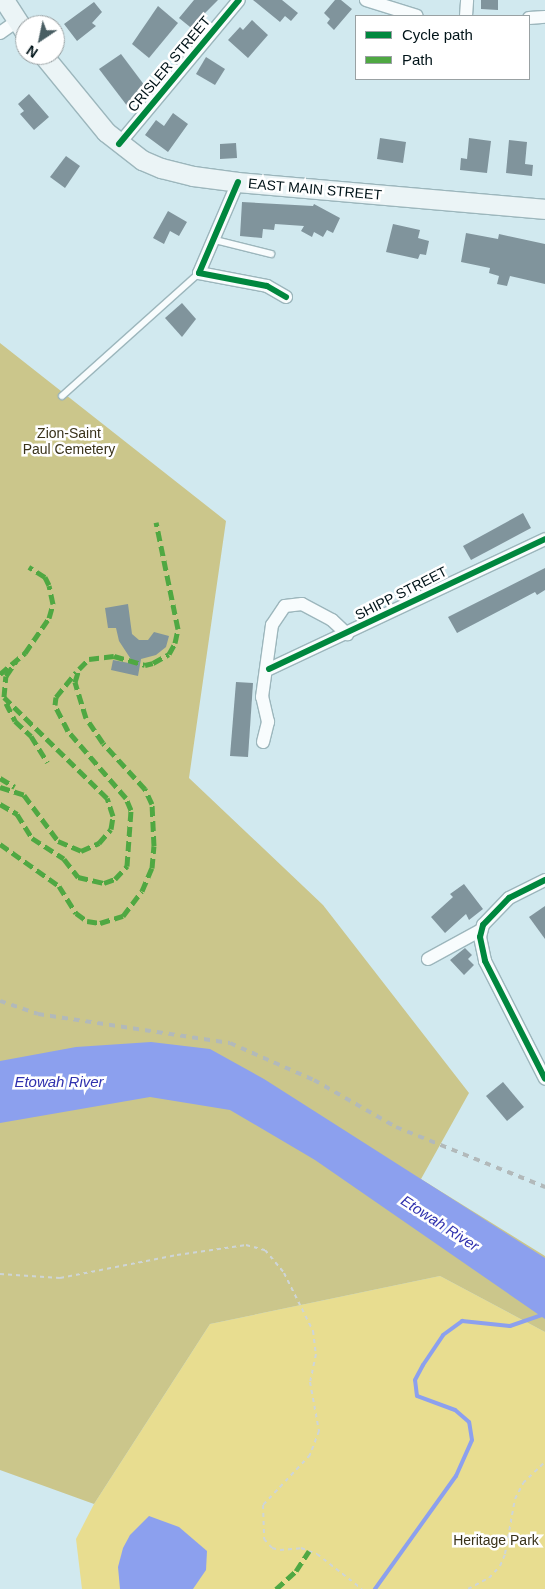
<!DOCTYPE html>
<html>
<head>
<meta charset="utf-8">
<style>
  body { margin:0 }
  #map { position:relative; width:545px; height:1589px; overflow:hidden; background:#d1e9ef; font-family:Arial,sans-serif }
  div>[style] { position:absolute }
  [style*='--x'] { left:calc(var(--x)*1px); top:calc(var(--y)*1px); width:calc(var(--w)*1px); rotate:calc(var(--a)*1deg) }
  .green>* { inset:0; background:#e8dd90 }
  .forest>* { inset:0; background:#cbc68b }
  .water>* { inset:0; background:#8ca0ee }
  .stream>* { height:4px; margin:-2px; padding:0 2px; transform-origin:2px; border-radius:2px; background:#8ca0ee }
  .building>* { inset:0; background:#80949c }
  .path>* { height:2px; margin-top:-1px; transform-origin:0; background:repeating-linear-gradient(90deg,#ced5d7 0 4px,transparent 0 8px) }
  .roads { filter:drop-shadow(1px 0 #9cb6bc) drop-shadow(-1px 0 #9cb6bc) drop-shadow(0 1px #9cb6bc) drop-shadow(0 -1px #9cb6bc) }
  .lane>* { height:6px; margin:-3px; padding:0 3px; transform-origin:3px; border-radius:3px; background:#f8fcfd }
  .street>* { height:12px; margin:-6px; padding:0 6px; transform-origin:6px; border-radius:6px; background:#f8fcfd }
  .secondary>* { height:19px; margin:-9.5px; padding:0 9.5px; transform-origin:9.5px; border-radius:9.5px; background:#ebf4f6 }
  .rail>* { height:4px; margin-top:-2px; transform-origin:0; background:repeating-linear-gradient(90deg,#b2b9ba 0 6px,transparent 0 12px) }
  .quiet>* { height:5px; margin-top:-2.5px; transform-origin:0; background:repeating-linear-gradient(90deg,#4fa842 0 10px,transparent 0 15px) }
  .cycleway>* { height:6px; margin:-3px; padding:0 3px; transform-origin:3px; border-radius:3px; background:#00873e }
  span { translate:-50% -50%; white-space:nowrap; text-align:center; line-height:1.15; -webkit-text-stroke:5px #fff; paint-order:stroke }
  .street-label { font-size:14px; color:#001318 }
  .park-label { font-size:14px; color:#39321a }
  .water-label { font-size:15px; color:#3031ae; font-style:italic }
  .legend { position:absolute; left:355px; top:15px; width:175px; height:65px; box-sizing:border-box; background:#fff; border:1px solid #99a1a3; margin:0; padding:6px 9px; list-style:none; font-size:15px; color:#001318 }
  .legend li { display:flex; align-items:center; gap:10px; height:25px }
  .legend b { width:25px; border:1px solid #99a1a3 }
  .north { position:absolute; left:15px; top:15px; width:50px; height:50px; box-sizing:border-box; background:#fff; border:1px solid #99a1a3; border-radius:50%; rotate:214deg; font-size:14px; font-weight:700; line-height:20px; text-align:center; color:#001318 }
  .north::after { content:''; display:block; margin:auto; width:18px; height:22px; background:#495e63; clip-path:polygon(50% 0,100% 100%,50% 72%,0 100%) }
</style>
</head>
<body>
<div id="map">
  <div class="green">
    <div style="clip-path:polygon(440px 1276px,545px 1332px,545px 1589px,82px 1589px,76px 1539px,94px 1504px,210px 1324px)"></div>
  </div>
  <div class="forest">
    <div style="clip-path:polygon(0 343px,226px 521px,189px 778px,323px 905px,469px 1093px,421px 1179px,545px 1256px,545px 1332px,440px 1276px,210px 1324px,94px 1504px,0 1470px)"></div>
  </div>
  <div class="water">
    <div style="clip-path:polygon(151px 1042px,210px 1049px,264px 1079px,545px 1258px,545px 1319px,315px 1160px,230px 1110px,150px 1097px,0 1123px,0 1061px,76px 1047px)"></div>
    <div style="clip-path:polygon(149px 1516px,179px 1527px,207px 1551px,206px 1570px,193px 1589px,120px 1589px,118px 1567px,123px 1548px,130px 1535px)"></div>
  </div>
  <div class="stream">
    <div style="--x:375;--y:1589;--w:139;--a:-54.4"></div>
    <div style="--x:456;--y:1476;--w:39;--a:-66"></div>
    <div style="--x:472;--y:1440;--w:18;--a:-99"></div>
    <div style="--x:469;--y:1422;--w:18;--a:-139"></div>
    <div style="--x:455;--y:1410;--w:40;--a:-159.8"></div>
    <div style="--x:417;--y:1396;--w:16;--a:-97"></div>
    <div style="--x:415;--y:1380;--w:17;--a:-62"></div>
    <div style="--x:423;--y:1365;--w:36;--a:-56"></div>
    <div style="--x:443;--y:1335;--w:24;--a:-36"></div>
    <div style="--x:462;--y:1321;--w:48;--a:5.9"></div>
    <div style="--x:510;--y:1326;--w:37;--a:-19"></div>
  </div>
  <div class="building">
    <div style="clip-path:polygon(194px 0,218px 0,203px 15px,206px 18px,195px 31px,179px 18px)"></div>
    <div style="clip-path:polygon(253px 0,282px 0,298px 13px,291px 21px,285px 16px,280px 22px)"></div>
    <div style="clip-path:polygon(335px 0,341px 0,352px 9px,334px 30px,327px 23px,330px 19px,324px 13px)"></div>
    <div style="clip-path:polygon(481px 0,498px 0,498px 10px,481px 9px)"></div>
    <div style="clip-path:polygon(94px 2px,102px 12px,92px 23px,96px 26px,77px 41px,64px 24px)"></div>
    <div style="clip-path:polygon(158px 6px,178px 23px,149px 58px,132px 44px)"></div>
    <div style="clip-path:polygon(252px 20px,268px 35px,248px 58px,228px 40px,240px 27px,243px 30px)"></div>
    <div style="clip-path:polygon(121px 54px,148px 90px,128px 107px,99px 69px)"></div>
    <div style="clip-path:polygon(206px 57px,225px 69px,215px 85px,196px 74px)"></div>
    <div style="clip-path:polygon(29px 94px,49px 117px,34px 130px,20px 114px,24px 111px,18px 104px)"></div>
    <div style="clip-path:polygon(173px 113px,188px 124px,168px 152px,145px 135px,156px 120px,164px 126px)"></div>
    <div style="clip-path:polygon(380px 138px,406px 142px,403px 163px,377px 159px)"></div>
    <div style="clip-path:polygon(469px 138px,491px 141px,487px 173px,460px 170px,461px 158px,467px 159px)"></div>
    <div style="clip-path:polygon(509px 140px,527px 142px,525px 164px,533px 165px,532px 176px,506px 173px)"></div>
    <div style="clip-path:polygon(236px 143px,237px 158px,220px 159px,220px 144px)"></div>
    <div style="clip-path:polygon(66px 156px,80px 166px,65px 188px,50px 177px)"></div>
    <div style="clip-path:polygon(242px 202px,313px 206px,314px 204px,340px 218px,333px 233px,327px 230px,323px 237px,314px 232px,312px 237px,301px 231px,304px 226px,275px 224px,274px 230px,263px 229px,262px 238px,240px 236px)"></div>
    <div style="clip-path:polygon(168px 211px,187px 222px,179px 236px,170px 231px,164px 244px,153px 238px)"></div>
    <div style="clip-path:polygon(393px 224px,420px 230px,418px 238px,429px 241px,426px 255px,420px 254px,418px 259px,386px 252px)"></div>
    <div style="clip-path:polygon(466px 233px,498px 239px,499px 234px,545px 244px,545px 284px,510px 276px,507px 286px,497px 284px,499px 276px,489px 273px,490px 268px,461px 262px)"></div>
    <div style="clip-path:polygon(182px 303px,196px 319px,182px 337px,165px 318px)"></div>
    <div style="clip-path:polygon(523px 513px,531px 528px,471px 560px,463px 546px)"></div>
    <div style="clip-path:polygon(545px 568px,545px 590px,537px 595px,535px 592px,457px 633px,448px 617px)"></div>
    <div style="clip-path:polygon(128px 604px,132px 634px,139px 640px,148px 640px,154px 632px,169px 636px,166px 647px,156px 655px,141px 659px,138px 676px,111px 670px,113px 660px,134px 664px,119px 641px,116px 628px,108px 628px,105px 608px)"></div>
    <div style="clip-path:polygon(236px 682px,253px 683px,248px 757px,230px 756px)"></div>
    <div style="clip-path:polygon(464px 884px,483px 909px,469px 920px,466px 914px,445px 933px,431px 917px,453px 897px,450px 894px)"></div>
    <div style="clip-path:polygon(545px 906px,545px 939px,529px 917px)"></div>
    <div style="clip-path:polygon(465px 948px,472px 955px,468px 959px,474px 965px,464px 975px,450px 960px)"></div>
    <div style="clip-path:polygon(503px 1082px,524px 1107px,507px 1121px,486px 1096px)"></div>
  </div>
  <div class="path">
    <div style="--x:0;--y:1274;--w:60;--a:3.8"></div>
    <div style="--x:60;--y:1278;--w:119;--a:-11.1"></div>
    <div style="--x:177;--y:1255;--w:70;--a:-8.2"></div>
    <div style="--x:246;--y:1245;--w:20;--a:15"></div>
    <div style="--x:265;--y:1250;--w:30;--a:50"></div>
    <div style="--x:284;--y:1273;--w:65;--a:63.4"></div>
    <div style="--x:313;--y:1331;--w:23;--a:83"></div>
    <div style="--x:316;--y:1354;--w:29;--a:102"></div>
    <div style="--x:310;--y:1382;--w:50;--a:79.6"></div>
    <div style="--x:319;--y:1431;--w:26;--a:111"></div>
    <div style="--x:310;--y:1455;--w:69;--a:133.2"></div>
    <div style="--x:263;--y:1505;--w:34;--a:88"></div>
    <div style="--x:264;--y:1539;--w:12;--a:48"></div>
    <div style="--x:272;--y:1548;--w:8;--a:14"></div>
    <div style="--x:280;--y:1550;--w:21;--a:-5"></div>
    <div style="--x:301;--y:1548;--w:17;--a:21"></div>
    <div style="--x:317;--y:1554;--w:57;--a:37.9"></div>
    <div style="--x:468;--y:1589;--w:24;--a:-28"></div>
    <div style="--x:489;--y:1578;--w:16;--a:-47"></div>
    <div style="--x:500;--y:1566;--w:13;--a:-67"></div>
    <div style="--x:505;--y:1554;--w:56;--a:-79.7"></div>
    <div style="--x:515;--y:1499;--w:18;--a:-63"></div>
    <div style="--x:523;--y:1483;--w:30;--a:-44"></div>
  </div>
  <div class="roads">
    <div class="lane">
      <div style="--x:215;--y:240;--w:58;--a:14"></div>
      <div style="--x:62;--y:396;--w:184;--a:-41.9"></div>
    </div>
    <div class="street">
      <div style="--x:366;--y:0;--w:53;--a:17.4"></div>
      <div style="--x:466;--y:16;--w:16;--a:-86"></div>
      <div style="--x:529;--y:18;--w:16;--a:-4"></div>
      <div style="--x:0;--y:33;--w:21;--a:-35"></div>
      <div style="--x:119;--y:144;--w:187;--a:-50.2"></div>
      <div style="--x:238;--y:182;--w:99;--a:113.2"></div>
      <div style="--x:199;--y:273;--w:69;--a:10.8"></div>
      <div style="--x:267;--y:286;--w:22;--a:30"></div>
      <div style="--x:269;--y:669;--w:305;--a:-25.2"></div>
      <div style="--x:263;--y:742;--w:21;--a:-76"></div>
      <div style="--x:268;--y:722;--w:26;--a:-103"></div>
      <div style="--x:262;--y:697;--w:73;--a:-82.1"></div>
      <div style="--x:272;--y:625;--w:23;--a:-56"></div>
      <div style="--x:285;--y:606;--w:17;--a:-7"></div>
      <div style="--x:302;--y:604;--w:34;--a:28"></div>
      <div style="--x:332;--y:620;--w:21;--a:43"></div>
      <div style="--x:545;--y:880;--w:40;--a:153.4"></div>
      <div style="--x:509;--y:898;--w:37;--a:134"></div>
      <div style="--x:483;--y:925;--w:12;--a:104"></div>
      <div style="--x:480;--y:937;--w:25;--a:78"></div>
      <div style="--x:485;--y:961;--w:132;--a:63"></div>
      <div style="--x:428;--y:959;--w:60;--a:-28.7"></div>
    </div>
    <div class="secondary">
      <div style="--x:4;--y:0;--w:38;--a:57"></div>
      <div style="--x:43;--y:55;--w:99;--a:50.7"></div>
      <div style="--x:106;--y:132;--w:46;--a:37.9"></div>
      <div style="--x:142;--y:160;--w:21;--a:23"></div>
      <div style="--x:161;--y:168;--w:33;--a:14"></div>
      <div style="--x:193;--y:176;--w:45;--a:7.6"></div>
      <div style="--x:238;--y:182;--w:308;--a:5"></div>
    </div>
  </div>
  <div class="rail">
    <div style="--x:0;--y:1001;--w:40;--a:18.9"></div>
    <div style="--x:38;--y:1014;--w:194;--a:8.6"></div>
    <div style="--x:230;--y:1043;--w:92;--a:23.8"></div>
    <div style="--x:314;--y:1080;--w:95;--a:29.8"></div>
    <div style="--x:396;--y:1127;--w:161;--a:21.9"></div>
  </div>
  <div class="quiet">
    <div style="--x:0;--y:674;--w:33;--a:-40"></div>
    <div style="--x:25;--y:653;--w:42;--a:-55.6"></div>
    <div style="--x:49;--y:618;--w:15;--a:-74"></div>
    <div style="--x:53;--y:604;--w:19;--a:-102"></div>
    <div style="--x:49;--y:585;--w:9;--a:-117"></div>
    <div style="--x:45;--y:577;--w:19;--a:-148"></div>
    <div style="--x:6;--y:703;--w:20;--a:63"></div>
    <div style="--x:15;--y:721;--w:22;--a:43"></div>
    <div style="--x:31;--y:736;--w:31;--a:58"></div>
    <div style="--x:0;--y:778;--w:17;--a:31"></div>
    <div style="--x:0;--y:787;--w:25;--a:18"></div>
    <div style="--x:24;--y:795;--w:57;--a:53.5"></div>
    <div style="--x:58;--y:841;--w:25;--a:23"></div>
    <div style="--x:81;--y:851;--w:20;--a:-24"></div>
    <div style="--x:99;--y:843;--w:18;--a:-49"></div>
    <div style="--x:111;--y:829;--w:13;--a:-81"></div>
    <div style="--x:113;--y:816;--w:19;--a:-108"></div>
    <div style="--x:107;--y:798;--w:144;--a:-135.6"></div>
    <div style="--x:4;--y:697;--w:21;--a:-85"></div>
    <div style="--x:6;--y:676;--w:18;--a:-56"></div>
    <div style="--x:0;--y:804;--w:20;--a:30"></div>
    <div style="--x:17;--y:814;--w:28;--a:58"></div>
    <div style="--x:32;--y:838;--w:38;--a:33"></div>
    <div style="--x:64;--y:859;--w:23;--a:52"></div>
    <div style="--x:78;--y:877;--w:27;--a:13"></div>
    <div style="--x:104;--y:883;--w:12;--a:-20"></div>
    <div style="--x:115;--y:879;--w:18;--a:-47"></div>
    <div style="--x:127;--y:866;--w:56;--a:-85.9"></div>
    <div style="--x:131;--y:810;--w:13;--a:-113"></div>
    <div style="--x:126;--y:798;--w:89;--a:-130.9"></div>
    <div style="--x:68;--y:731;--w:29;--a:-117"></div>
    <div style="--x:55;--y:705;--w:8;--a:-83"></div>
    <div style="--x:56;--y:697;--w:32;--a:-51"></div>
    <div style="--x:0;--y:844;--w:72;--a:35.4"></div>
    <div style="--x:59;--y:886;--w:32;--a:58"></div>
    <div style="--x:76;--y:913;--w:14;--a:36"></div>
    <div style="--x:87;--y:921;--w:13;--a:9"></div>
    <div style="--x:100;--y:923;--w:24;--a:-17"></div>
    <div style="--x:123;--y:916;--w:31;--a:-53"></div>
    <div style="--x:142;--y:891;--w:25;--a:-67"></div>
    <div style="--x:152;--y:868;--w:22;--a:-85"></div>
    <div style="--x:154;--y:846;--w:42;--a:-92.7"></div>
    <div style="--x:152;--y:804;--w:17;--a:-115"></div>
    <div style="--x:145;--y:789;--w:62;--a:-132.4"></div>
    <div style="--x:103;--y:743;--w:30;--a:-124"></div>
    <div style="--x:86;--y:718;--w:38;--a:-107"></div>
    <div style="--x:75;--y:682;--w:14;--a:-73"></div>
    <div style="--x:79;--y:669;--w:14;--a:-45"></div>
    <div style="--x:89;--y:659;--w:25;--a:-7"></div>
    <div style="--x:114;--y:656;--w:32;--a:16"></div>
    <div style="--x:145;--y:665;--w:8;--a:-14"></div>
    <div style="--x:153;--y:663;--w:18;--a:-29"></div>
    <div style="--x:169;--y:654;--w:13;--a:-61"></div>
    <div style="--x:175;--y:643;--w:14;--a:-78"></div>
    <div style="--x:178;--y:629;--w:109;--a:-101.6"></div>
    <div style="--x:276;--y:1589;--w:27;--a:-42"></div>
    <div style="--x:296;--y:1571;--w:24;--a:-57"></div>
  </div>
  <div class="cycleway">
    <div style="--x:119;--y:144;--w:187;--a:-50.2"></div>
    <div style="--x:238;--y:182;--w:99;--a:113.2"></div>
    <div style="--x:199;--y:273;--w:69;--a:10.8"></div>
    <div style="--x:267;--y:286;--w:22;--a:30"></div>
    <div style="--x:269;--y:669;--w:305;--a:-25.2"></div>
    <div style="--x:545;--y:880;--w:40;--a:153.4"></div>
    <div style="--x:509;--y:898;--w:37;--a:134"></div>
    <div style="--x:483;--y:925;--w:12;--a:104"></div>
    <div style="--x:480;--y:937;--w:25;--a:78"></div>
    <div style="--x:485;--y:961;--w:132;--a:63"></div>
  </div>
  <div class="street-label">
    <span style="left:169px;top:64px;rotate:-50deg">CRISLER STREET</span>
    <span style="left:315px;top:189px;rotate:5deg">EAST MAIN STREET</span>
    <span style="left:401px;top:593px;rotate:-27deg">SHIPP STREET</span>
  </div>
  <div class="park-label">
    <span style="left:69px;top:441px">Zion-Saint<br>Paul Cemetery</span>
    <span style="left:496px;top:1540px">Heritage Park</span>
  </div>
  <div class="water-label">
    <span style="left:59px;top:1082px">Etowah River</span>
    <span style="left:440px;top:1223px;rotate:33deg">Etowah River</span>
  </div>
  <ul class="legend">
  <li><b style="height:6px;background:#00873e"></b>Cycle path</li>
  <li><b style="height:6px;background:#4fa842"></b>Path</li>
  </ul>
  <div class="north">N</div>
</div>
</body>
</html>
